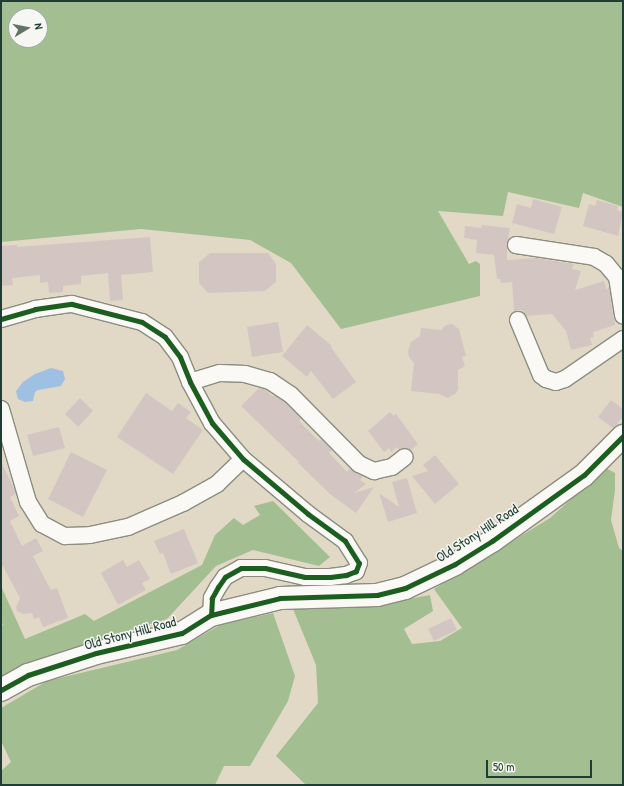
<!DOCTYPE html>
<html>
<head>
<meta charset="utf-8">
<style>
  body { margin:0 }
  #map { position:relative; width:624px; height:786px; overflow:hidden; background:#e1d9c6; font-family:"Patrick Hand",sans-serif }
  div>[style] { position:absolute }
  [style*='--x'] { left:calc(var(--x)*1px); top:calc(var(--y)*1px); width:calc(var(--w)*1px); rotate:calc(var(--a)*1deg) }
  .forest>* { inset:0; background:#a3bf92 }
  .water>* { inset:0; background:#9dc0e3 }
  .building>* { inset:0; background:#d3c6c2 }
  .roads { filter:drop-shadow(1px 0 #8b8d81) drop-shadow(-1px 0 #8b8d81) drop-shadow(0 1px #8b8d81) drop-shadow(0 -1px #8b8d81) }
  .street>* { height:16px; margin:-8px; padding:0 8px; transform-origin:8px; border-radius:8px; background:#faf9f6 }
  .secondary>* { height:22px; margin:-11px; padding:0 11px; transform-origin:11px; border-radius:11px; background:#faf9f6 }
  .cycleway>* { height:5px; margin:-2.5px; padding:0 2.5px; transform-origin:2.5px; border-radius:2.5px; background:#1b5e20 }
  span { translate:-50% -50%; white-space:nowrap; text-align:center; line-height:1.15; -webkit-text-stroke:3px #f6f6f2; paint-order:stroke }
  .street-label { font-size:14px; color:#1f3d34 }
  .frame { position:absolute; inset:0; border:2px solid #1f3d34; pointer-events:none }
  .north { position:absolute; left:8px; top:8px; width:40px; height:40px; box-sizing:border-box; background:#f6f6f2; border:1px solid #a0aca6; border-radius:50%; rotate:80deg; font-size:11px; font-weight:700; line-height:16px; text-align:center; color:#1f3d34 }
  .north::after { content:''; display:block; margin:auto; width:14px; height:18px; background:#637467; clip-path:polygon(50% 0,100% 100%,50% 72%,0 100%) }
  .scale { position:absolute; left:486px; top:760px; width:106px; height:18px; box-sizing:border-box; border:2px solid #1f3d34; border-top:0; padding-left:5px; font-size:12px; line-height:14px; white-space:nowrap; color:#1f3d34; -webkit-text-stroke:3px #f6f6f2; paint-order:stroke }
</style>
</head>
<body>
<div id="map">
  <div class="forest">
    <div style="clip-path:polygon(evenodd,1px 1px,623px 1px,623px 207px,583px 193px,579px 208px,508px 192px,503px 216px,438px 211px,469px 264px,476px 261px,480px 264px,480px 296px,341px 329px,291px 263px,250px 240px,141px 229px,1px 242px,1px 1px,16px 16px,40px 16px,40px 40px,16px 40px,16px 16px)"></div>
    <div style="clip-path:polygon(606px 468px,615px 473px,615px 490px,611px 520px,619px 548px,623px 551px,623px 785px,306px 785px,276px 756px,318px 703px,316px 665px,293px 609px,371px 606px,430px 595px,433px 611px,404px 629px,412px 644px,440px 641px,462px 628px,434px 589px,550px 518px)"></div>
    <div style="clip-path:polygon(273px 501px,330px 557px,319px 566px,253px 550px,216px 566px,167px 619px,27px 663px,1px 678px,1px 626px,3px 625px,1px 621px,1px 586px,25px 639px,85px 614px,94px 621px,202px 565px,215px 535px,234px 518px,243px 525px,260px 515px,254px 506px)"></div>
    <div style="clip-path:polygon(273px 613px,295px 676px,288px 701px,250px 766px,224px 766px,215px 785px,1px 785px,1px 771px,11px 762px,1px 741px,1px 708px,47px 681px,177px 650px,220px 625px)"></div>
  </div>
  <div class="water">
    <div style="clip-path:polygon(51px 368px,63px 371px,65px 379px,61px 386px,38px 390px,35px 392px,33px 401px,25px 402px,18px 399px,16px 391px,23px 382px,35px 374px)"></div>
  </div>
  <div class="building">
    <div style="clip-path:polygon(533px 199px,562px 207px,554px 234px,512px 223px,517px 204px,531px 208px)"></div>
    <div style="clip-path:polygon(597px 200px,618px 206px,617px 210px,623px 212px,618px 236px,583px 226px,589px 204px,595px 206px)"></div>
    <div style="clip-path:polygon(482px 225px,510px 228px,507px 244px,507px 260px,536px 258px,574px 264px,572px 269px,581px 271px,575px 290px,604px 281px,606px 289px,609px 288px,610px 291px,615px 325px,593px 332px,594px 337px,590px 338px,592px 345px,571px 350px,566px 331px,552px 314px,526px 316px,522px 310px,514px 311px,512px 282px,501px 283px,500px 279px,497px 279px,494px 255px,476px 253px,477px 240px,464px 238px,465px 226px,481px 228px)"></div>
    <div style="clip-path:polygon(150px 237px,153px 272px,121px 275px,123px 300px,110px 301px,108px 273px,81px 276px,81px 284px,63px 286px,63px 292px,49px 293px,48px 282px,40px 283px,40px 275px,12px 278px,13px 285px,1px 286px,1px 246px,17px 245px,17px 247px)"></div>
    <div style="clip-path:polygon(210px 253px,268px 253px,276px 264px,276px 282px,265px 291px,208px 293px,199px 283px,199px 262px)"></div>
    <div style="clip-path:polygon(278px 322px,283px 352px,252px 357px,247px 327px)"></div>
    <div style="clip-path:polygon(452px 324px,459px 329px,466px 356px,462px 357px,465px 366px,458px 370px,458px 390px,455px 394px,448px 398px,439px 394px,411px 391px,414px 363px,409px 357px,408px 351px,411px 342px,420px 336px,421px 328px,441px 330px,446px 325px)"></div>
    <div style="clip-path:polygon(307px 325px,332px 346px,331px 347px,356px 382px,333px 399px,311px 371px,307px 377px,282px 356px)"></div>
    <div style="clip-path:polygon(259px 388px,265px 389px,272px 396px,274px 395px,285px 402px,301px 419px,299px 421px,319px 441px,321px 439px,332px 450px,329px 453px,347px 472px,350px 468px,363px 476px,360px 480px,366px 484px,354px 493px,374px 487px,356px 513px,330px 494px,298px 463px,299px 462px,241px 406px)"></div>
    <div style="clip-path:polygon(146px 393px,172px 411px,178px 403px,191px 412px,186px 418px,203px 430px,173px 474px,117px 437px)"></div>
    <div style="clip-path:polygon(80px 398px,93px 411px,78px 427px,65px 414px)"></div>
    <div style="clip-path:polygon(611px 400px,623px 409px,623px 417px,613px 428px,598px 417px)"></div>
    <div style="clip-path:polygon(390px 412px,394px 416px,396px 414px,418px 444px,411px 450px,404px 448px,399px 450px,397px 447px,391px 452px,389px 448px,384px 452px,368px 431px)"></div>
    <div style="clip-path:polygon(59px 427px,65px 448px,33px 456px,27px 435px)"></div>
    <div style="clip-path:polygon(71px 452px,107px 470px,83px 517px,48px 499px)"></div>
    <div style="clip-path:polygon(435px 455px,459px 484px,435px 504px,412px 476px,428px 471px,423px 465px)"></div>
    <div style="clip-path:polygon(1px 462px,15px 490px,16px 494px,10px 497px,19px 516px,10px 521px,22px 546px,36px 538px,43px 551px,33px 556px,51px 590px,57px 588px,68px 618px,43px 627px,39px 617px,34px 619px,32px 613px,23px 614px,17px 611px,16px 607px,20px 598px,1px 563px)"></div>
    <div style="clip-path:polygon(407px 478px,417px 513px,388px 522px,379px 493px,399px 507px,392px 482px)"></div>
    <div style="clip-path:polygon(184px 529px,198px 563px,171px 574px,163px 553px,160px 554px,154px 541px)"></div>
    <div style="clip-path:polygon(123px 560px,127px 567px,139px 560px,150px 579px,142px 583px,146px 590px,118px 605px,101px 573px)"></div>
    <div style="clip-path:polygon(451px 618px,457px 630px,434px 641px,428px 629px)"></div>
  </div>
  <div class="roads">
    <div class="street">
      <div style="--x:516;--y:245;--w:79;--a:8.7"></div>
      <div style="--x:594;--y:257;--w:14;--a:30"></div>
      <div style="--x:606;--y:264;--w:17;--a:50"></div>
      <div style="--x:617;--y:277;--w:39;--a:81"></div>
      <div style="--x:1;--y:319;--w:35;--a:-16"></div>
      <div style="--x:35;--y:309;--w:37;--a:-8"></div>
      <div style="--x:72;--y:304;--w:72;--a:14.4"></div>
      <div style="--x:142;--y:322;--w:27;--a:33"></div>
      <div style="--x:165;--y:337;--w:25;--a:53"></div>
      <div style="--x:180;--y:357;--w:27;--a:68"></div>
      <div style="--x:190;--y:382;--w:47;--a:61.8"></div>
      <div style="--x:212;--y:423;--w:48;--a:49.3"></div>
      <div style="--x:243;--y:459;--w:85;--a:40.2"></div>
      <div style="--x:308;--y:514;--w:46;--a:36.1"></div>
      <div style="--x:345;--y:541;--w:26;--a:58"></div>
      <div style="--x:359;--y:563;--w:9;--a:111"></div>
      <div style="--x:356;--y:571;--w:11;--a:158"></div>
      <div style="--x:346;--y:575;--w:16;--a:173"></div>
      <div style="--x:330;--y:577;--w:25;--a:180"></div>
      <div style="--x:305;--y:577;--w:41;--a:-167.3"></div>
      <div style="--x:265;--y:568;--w:24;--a:180"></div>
      <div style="--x:241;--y:568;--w:18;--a:151"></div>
      <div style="--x:225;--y:577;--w:12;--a:125"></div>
      <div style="--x:218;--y:587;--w:13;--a:119"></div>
      <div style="--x:212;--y:598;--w:17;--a:93"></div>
      <div style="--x:518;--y:320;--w:60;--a:67.3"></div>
      <div style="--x:541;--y:375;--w:6;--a:39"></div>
      <div style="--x:546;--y:379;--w:10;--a:17"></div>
      <div style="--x:556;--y:382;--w:9;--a:-18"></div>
      <div style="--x:565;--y:379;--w:70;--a:-34.6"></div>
      <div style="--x:190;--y:382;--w:31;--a:-17"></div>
      <div style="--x:220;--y:373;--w:25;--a:2"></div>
      <div style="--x:245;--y:374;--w:26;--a:16"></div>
      <div style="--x:270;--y:381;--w:25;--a:34"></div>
      <div style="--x:291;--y:395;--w:97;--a:45.4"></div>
      <div style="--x:359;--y:464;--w:17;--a:25"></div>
      <div style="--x:374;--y:471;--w:18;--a:-13"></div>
      <div style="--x:392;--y:467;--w:16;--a:-38"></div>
      <div style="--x:1;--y:409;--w:97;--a:73.8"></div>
      <div style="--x:28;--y:502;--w:26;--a:58"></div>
      <div style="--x:42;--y:524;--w:26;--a:28"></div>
      <div style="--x:65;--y:536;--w:25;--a:-2"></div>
      <div style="--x:90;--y:535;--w:39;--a:-12"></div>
      <div style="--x:128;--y:527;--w:60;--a:-23.6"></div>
      <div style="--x:183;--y:503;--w:39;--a:-29"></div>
      <div style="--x:217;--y:484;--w:36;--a:-44"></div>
    </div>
    <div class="secondary">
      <div style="--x:1;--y:690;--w:31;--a:-29"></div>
      <div style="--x:28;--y:675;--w:71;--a:-17.9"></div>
      <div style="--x:96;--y:653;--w:88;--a:-13.1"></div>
      <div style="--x:182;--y:633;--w:34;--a:-32"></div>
      <div style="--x:211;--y:615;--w:71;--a:-13.8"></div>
      <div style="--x:280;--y:598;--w:97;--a:-1.8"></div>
      <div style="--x:377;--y:595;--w:29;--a:-14"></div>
      <div style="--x:405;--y:588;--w:55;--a:-25.6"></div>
      <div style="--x:455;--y:564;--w:44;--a:-31.9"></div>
      <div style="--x:492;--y:541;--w:113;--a:-35.7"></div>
      <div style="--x:584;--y:475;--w:55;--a:-45"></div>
    </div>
  </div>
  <div class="cycleway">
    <div style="--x:1;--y:319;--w:35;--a:-16"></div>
    <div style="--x:35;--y:309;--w:37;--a:-8"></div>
    <div style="--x:72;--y:304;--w:72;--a:14.4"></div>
    <div style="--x:142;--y:322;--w:27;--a:33"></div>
    <div style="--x:165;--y:337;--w:25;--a:53"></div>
    <div style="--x:180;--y:357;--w:27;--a:68"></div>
    <div style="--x:190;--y:382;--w:47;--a:61.8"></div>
    <div style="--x:212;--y:423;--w:48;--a:49.3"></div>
    <div style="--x:243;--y:459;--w:85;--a:40.2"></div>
    <div style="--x:308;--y:514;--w:46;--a:36.1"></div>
    <div style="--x:345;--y:541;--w:26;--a:58"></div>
    <div style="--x:359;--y:563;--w:9;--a:111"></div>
    <div style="--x:356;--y:571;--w:11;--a:158"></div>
    <div style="--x:346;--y:575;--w:16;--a:173"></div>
    <div style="--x:330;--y:577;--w:25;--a:180"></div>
    <div style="--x:305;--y:577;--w:41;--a:-167.3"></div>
    <div style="--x:265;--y:568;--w:24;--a:180"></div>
    <div style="--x:241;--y:568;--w:18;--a:151"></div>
    <div style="--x:225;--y:577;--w:12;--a:125"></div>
    <div style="--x:218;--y:587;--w:13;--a:119"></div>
    <div style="--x:212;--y:598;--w:17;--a:93"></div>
    <div style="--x:1;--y:690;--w:31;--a:-29"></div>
    <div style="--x:28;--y:675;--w:71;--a:-17.9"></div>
    <div style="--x:96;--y:653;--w:88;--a:-13.1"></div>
    <div style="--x:182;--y:633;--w:34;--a:-32"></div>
    <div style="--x:211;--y:615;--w:71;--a:-13.8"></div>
    <div style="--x:280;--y:598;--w:97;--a:-1.8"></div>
    <div style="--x:377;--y:595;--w:29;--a:-14"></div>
    <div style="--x:405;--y:588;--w:55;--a:-25.6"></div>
    <div style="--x:455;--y:564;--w:44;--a:-31.9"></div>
    <div style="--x:492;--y:541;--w:113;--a:-35.7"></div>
    <div style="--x:584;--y:475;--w:55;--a:-45"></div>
  </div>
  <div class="street-label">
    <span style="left:477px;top:533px;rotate:-33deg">Old Stony Hill Road</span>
    <span style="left:130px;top:633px;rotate:-15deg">Old Stony Hill Road</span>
  </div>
  <div class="frame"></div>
  <div class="north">N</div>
  <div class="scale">50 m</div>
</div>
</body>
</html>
